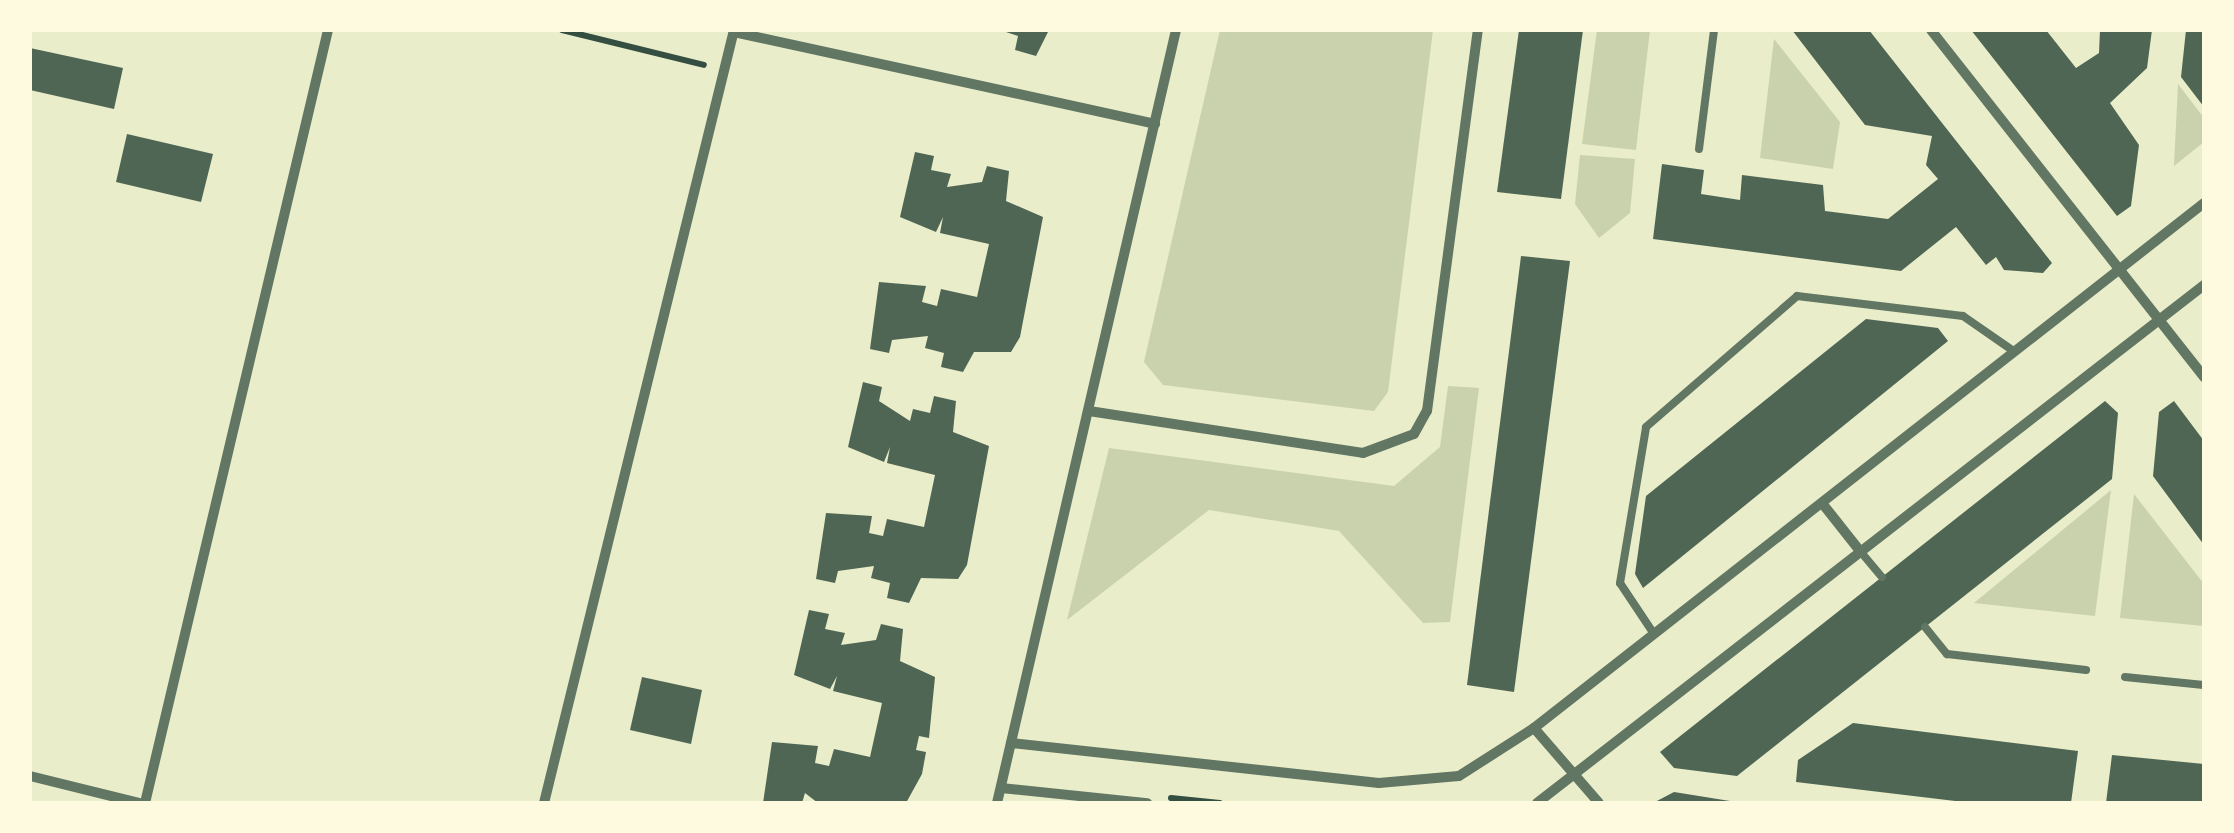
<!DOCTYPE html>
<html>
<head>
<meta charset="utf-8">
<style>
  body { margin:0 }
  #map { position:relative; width:2234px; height:833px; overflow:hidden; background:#e9edc9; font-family:"Roboto Condensed",sans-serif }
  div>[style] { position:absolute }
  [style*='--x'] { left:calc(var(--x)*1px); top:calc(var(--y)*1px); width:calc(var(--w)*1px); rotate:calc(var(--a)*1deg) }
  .green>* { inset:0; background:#cad2ad }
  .building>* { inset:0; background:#4f6655 }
  .path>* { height:6px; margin:-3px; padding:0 3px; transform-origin:3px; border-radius:3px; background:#344e41 }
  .service>* { height:8px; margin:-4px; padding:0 4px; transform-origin:4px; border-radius:4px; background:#617663 }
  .minor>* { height:10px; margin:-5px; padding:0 5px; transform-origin:5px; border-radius:5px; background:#617663 }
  span { translate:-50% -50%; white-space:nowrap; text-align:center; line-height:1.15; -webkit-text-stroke:10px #fefae0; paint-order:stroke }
  .frame { position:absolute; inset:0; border:32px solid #fefae0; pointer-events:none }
</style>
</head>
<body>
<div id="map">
  <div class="green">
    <div style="clip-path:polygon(1220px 30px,1433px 30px,1388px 392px,1374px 411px,1163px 385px,1144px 362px)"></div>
    <div style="clip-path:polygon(1597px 30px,1650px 30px,1636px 150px,1582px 144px)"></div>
    <div style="clip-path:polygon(1774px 39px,1840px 122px,1833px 169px,1760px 158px)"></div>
    <div style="clip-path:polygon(2178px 84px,2204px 118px,2204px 142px,2174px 166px)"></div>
    <div style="clip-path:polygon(1580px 155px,1635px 159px,1630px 213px,1599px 238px,1575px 204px)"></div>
    <div style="clip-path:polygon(1448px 386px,1479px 388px,1450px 622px,1423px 623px,1339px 531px,1209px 510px,1067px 620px,1109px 448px,1394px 486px,1440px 447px)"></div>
    <div style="clip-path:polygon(2111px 490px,2095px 616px,1974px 603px)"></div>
    <div style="clip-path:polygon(2134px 494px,2204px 584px,2204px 626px,2120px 618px)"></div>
  </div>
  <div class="building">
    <div style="clip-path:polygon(1000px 30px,1049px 30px,1036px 56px,1015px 50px,1018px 36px)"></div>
    <div style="clip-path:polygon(1519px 30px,1583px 30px,1561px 199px,1497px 192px)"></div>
    <div style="clip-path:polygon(1792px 30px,1869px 30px,2052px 263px,2043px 273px,2004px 270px,1996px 257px,1986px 265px,1956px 227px,1901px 271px,1653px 239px,1662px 164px,1704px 170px,1701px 194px,1740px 200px,1742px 175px,1823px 185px,1825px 211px,1888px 219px,1938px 179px,1926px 165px,1932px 136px,1865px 125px)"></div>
    <div style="clip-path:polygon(1971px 30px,2046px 30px,2076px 68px,2099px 53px,2100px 30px,2152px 30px,2147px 68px,2110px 103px,2139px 145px,2131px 206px,2117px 216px)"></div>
    <div style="clip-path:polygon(2186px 30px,2204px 30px,2204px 107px,2181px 77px)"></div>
    <div style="clip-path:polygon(30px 48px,123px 68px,114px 109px,30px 90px)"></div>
    <div style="clip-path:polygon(127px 134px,213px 154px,201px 202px,116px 182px)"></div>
    <div style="clip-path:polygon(915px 152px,934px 156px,931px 170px,951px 174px,947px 187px,982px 182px,987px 166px,1009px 171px,1006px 201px,1043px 217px,1020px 337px,1011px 352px,974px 352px,963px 372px,941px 367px,944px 353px,925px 348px,928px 336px,892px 340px,889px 353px,870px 349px,879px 282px,926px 286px,922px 302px,937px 306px,941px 289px,977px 297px,989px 244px,940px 233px,943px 217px,936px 232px,900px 217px)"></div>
    <div style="clip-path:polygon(1521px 256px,1570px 261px,1514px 692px,1467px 685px)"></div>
    <div style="clip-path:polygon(1866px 319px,1938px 328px,1948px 341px,1643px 588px,1635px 574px,1646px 496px)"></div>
    <div style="clip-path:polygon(863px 382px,882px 387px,879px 401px,910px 421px,913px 409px,930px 413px,934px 396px,956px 401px,953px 432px,989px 446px,967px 565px,958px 579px,921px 578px,909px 603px,887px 598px,890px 583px,871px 578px,874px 566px,838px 571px,835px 583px,816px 579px,826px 513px,872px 516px,869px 533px,883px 536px,887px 519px,924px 527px,935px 475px,887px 463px,890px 447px,884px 462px,848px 447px)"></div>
    <div style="clip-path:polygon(2105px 401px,2118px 413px,2112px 479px,1737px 776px,1674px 768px,1660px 752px)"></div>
    <div style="clip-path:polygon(2174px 401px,2204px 441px,2204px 545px,2153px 476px,2159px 412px)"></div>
    <div style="clip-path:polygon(809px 610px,829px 614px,825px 629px,845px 633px,841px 645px,876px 640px,881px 624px,903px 629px,900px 661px,935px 677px,929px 738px,919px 736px,916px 750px,926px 752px,922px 774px,906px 803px,818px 803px,805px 793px,802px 803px,763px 803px,772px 742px,818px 746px,815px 763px,829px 766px,834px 749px,870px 757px,882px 703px,833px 691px,837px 676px,830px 689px,794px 675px)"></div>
    <div style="clip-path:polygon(642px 677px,702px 690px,691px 744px,630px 730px)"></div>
    <div style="clip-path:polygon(1853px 723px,2078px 751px,2071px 803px,1972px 803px,1796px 782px,1798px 760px)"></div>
    <div style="clip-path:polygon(2112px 755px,2204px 764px,2204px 803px,2106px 803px)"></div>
    <div style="clip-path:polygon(1674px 792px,1730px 801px,1730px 803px,1653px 803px)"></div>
  </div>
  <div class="path">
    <div style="--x:562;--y:30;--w:146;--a:13.8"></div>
    <div style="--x:1171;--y:798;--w:49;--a:5.8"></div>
  </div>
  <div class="service">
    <div style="--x:1699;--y:149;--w:120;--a:-82.8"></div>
    <div style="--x:1860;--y:551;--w:34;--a:50"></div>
    <div style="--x:1925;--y:627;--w:35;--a:51"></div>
    <div style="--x:1947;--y:654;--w:140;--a:6.6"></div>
    <div style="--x:1654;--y:634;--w:61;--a:-123.7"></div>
    <div style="--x:1620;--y:583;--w:158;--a:-80.5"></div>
    <div style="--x:1646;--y:427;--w:200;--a:-40.9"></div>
    <div style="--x:1797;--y:296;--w:167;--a:6.9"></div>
    <div style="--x:1963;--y:316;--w:63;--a:34.7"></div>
    <div style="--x:2125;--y:677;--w:79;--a:5.8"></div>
  </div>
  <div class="minor">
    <div style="--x:1931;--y:30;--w:442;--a:51.8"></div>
    <div style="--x:734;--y:32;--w:431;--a:12.3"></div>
    <div style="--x:1089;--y:411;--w:277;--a:8.7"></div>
    <div style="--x:1363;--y:453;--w:54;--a:-20.4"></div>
    <div style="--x:1414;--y:434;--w:26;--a:-61"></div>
    <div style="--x:1427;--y:411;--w:384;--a:-82.4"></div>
    <div style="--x:1822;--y:503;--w:61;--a:51.6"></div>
    <div style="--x:1534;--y:728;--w:99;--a:49.1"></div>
    <div style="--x:1011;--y:743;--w:370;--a:6.2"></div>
    <div style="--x:1379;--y:783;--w:80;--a:-5"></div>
    <div style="--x:1459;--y:776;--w:89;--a:-32.6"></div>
    <div style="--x:1534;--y:728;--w:851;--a:-38.08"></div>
    <div style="--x:30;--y:776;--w:112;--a:13.9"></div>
    <div style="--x:1001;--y:788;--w:147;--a:5.9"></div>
    <div style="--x:145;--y:803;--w:794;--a:-76.68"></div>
    <div style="--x:544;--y:803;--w:796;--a:-76.19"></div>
    <div style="--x:997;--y:803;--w:793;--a:-76.96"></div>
    <div style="--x:1537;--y:803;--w:845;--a:-37.83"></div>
  </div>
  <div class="frame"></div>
</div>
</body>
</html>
